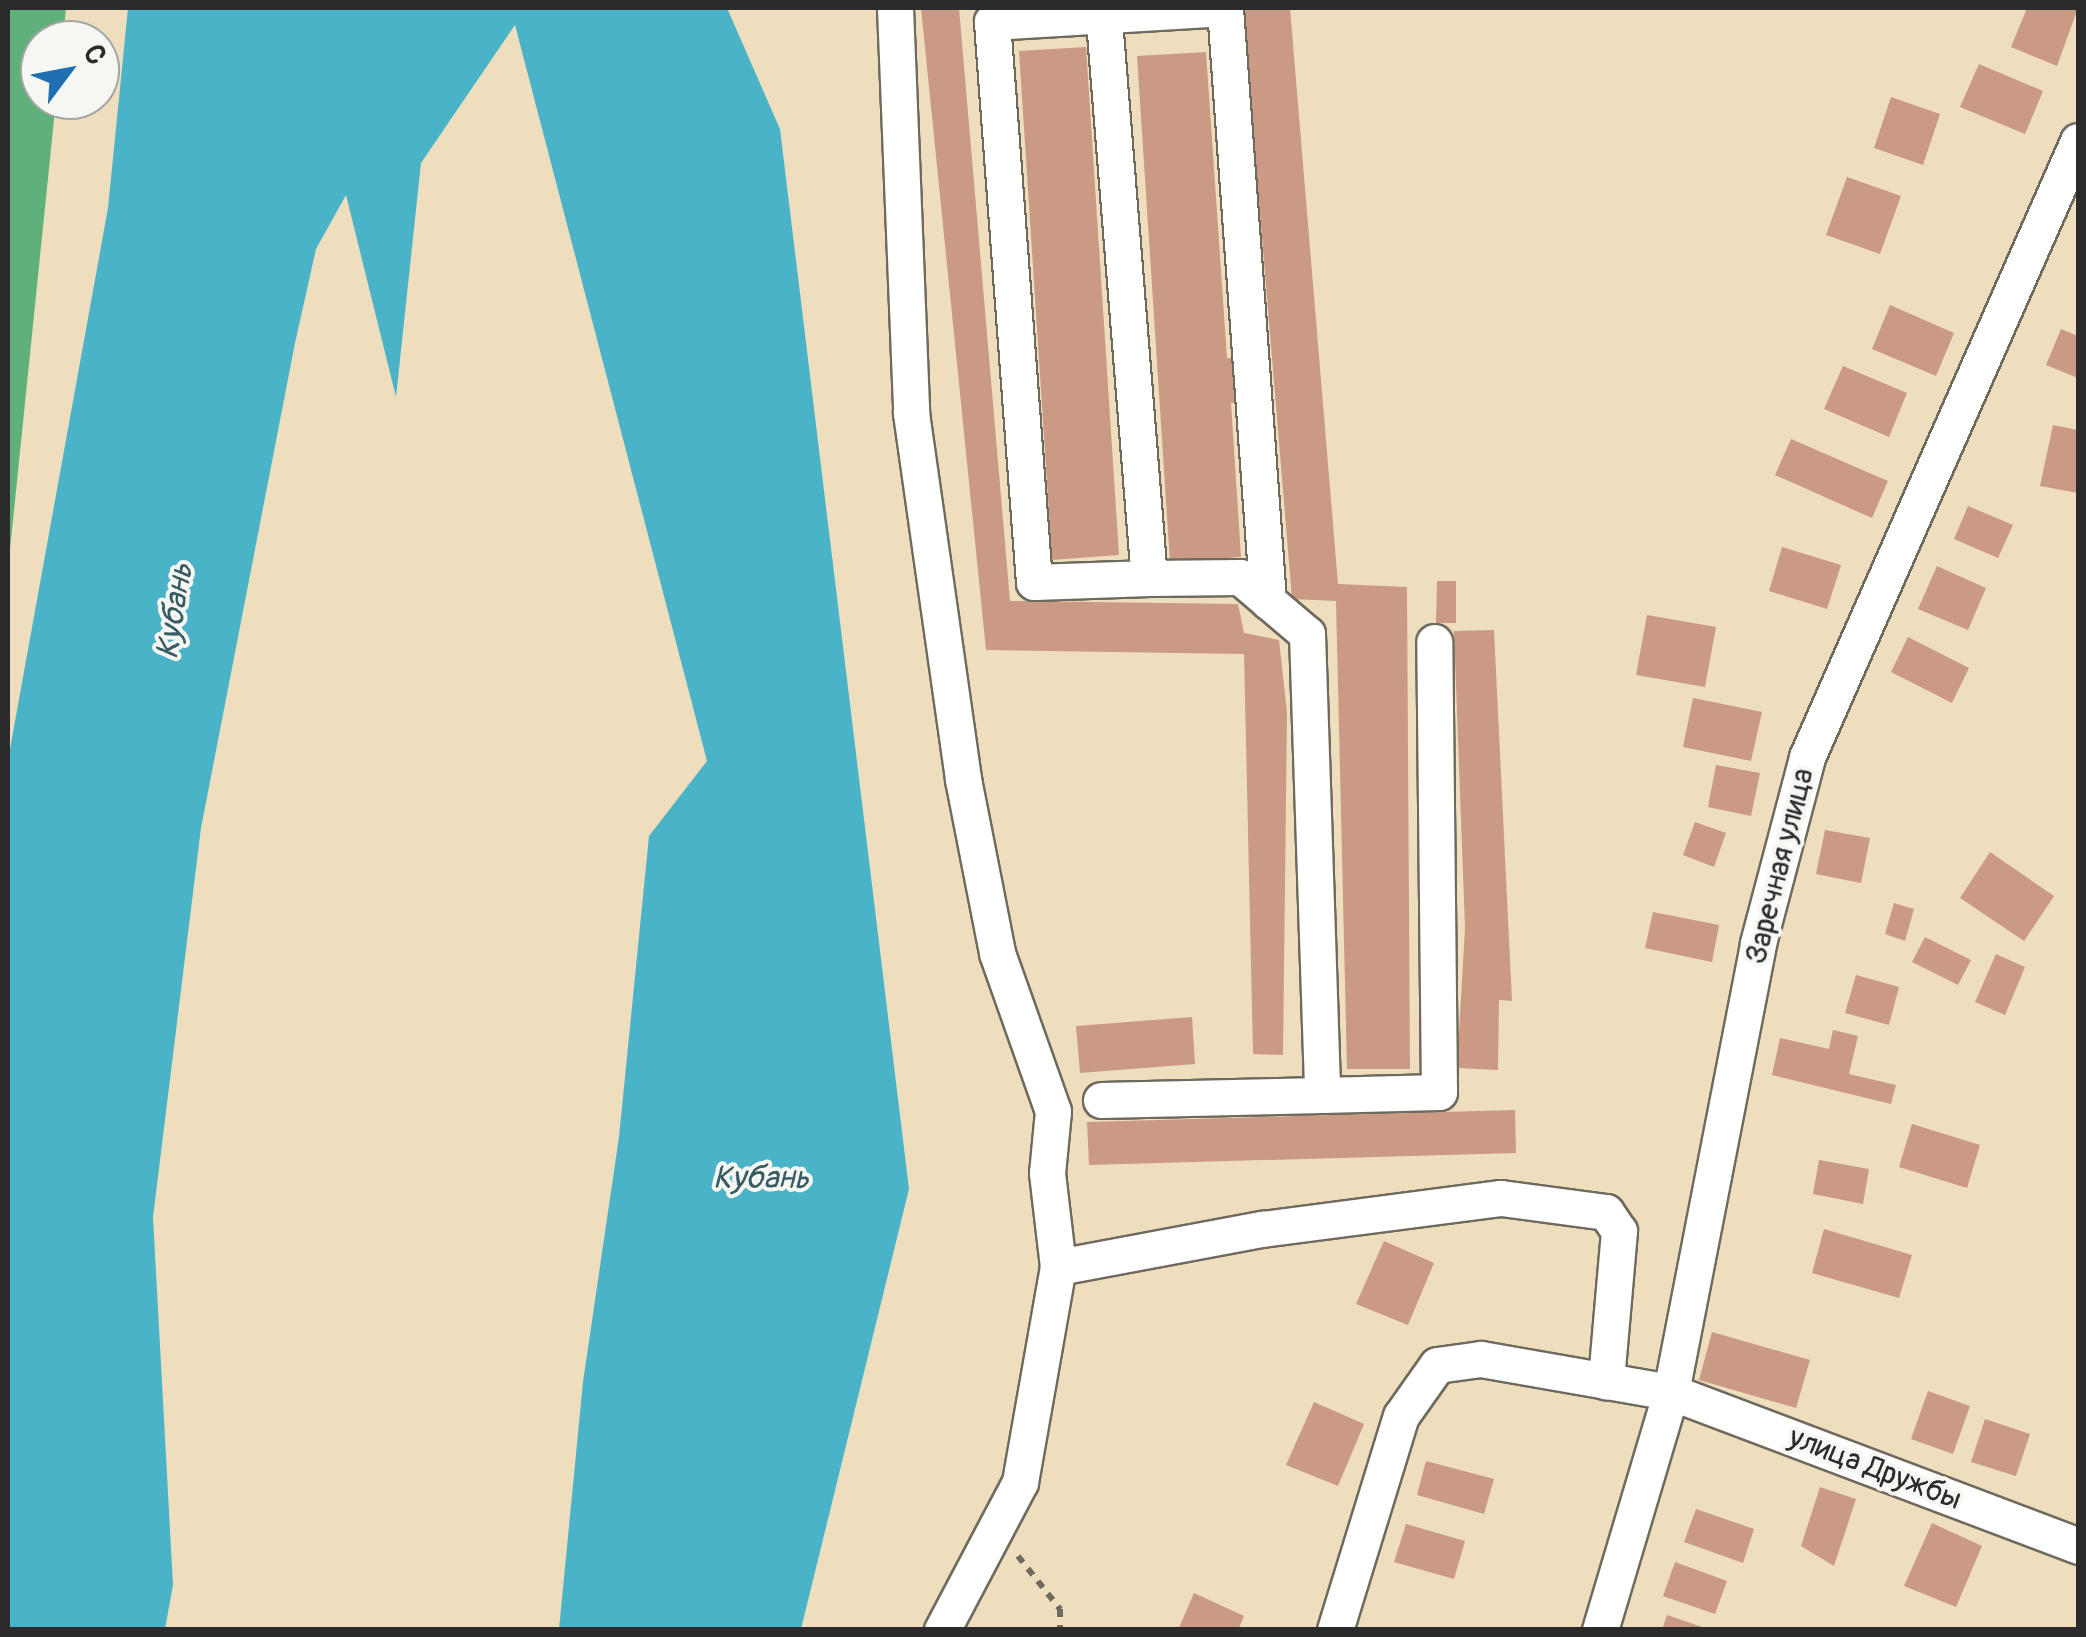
<!DOCTYPE html>
<html>
<head>
<meta charset="utf-8">
<style>
  body { margin:0 }
  #map { position:relative; width:2086px; height:1637px; overflow:hidden; background:#eedebd; font-family:Pangolin,sans-serif }
  div>[style] { position:absolute }
  [style*='--x'] { left:calc(var(--x)*1px); top:calc(var(--y)*1px); width:calc(var(--w)*1px); rotate:calc(var(--a)*1deg) }
  .forest>* { inset:0; background:#60b07b }
  .water>* { inset:0; background:#4ab3c8 }
  .building>* { inset:0; background:#ca9a85 }
  .path>* { height:6px; margin-top:-3px; transform-origin:0; background:repeating-linear-gradient(90deg,#6f6a5e 0 8px,transparent 0 16px) }
  .roads { filter:drop-shadow(2px 0 #6f6a5e) drop-shadow(-2px 0 #6f6a5e) drop-shadow(0 2px #6f6a5e) drop-shadow(0 -2px #6f6a5e) }
  .minor>* { height:35px; margin:-17.5px; padding:0 17.5px; transform-origin:17.5px; border-radius:17.5px; background:#fff }
  span { translate:-50% -50%; white-space:nowrap; text-align:center; line-height:1.15; -webkit-text-stroke:8px #f6f6f2; paint-order:stroke }
  .street-label { font-size:30px; color:#2b2b2b }
  .water-label { font-size:32px; color:#365b62; font-style:italic }
  .frame { position:absolute; inset:0; border:10px solid #2b2b2b; pointer-events:none }
  .north { position:absolute; left:20px; top:20px; width:100px; height:100px; box-sizing:border-box; background:#f6f6f2; border:2px solid #a5a5a2; border-radius:50%; rotate:58deg; font-size:28px; font-weight:700; line-height:40px; text-align:center; color:#2b2b2b }
  .north::after { content:''; display:block; margin:auto; width:35px; height:45px; background:#1f6fb2; clip-path:polygon(50% 0,100% 100%,50% 72%,0 100%) }
</style>
</head>
<body>
<div id="map">
  <div class="forest">
    <div style="clip-path:polygon(8px 8px,66px 8px,63px 40px,40px 40px,40px 100px,56px 100px,8px 569px)"></div>
  </div>
  <div class="water">
    <div style="clip-path:polygon(128px 8px,727px 8px,780px 129px,909px 1189px,801px 1629px,559px 1629px,583px 1382px,619px 1137px,649px 836px,707px 761px,515px 25px,421px 163px,396px 397px,346px 195px,316px 249px,295px 343px,201px 828px,153px 1217px,173px 1585px,165px 1629px,8px 1629px,8px 760px,108px 208px)"></div>
  </div>
  <div class="building">
    <div style="clip-path:polygon(921px 8px,959px 8px,1010px 601px,1238px 604px,1244px 633px,1279px 640px,1287px 712px,1283px 1055px,1253px 1054px,1244px 654px,986px 650px)"></div>
    <div style="clip-path:polygon(1243px 8px,1290px 8px,1338px 584px,1407px 587px,1410px 1069px,1347px 1069px,1336px 601px,1292px 599px)"></div>
    <div style="clip-path:polygon(2027px 8px,2078px 8px,2057px 66px,2011px 47px)"></div>
    <div style="clip-path:polygon(1086px 47px,1119px 555px,1052px 560px,1019px 51px)"></div>
    <div style="clip-path:polygon(1206px 52px,1227px 358px,1239px 358px,1242px 402px,1231px 403px,1241px 557px,1170px 562px,1137px 56px)"></div>
    <div style="clip-path:polygon(1979px 64px,2043px 91px,2025px 134px,1960px 107px)"></div>
    <div style="clip-path:polygon(1891px 97px,1940px 114px,1923px 165px,1874px 148px)"></div>
    <div style="clip-path:polygon(1847px 177px,1901px 196px,1880px 254px,1826px 235px)"></div>
    <div style="clip-path:polygon(1890px 305px,1954px 333px,1936px 376px,1872px 349px)"></div>
    <div style="clip-path:polygon(2061px 329px,2078px 336px,2078px 378px,2046px 365px)"></div>
    <div style="clip-path:polygon(1843px 366px,1907px 393px,1889px 437px,1824px 409px)"></div>
    <div style="clip-path:polygon(2053px 425px,2078px 430px,2078px 493px,2040px 486px)"></div>
    <div style="clip-path:polygon(1791px 439px,1888px 481px,1872px 518px,1775px 475px)"></div>
    <div style="clip-path:polygon(1968px 506px,2013px 525px,1998px 558px,1954px 539px)"></div>
    <div style="clip-path:polygon(1782px 547px,1841px 565px,1827px 609px,1769px 591px)"></div>
    <div style="clip-path:polygon(1937px 566px,1986px 588px,1968px 630px,1918px 609px)"></div>
    <div style="clip-path:polygon(1437px 581px,1456px 581px,1456px 623px,1436px 623px)"></div>
    <div style="clip-path:polygon(1647px 615px,1716px 627px,1705px 687px,1636px 675px)"></div>
    <div style="clip-path:polygon(1494px 630px,1512px 1001px,1499px 1000px,1498px 1070px,1457px 1068px,1465px 928px,1454px 631px)"></div>
    <div style="clip-path:polygon(1908px 637px,1969px 668px,1952px 703px,1891px 672px)"></div>
    <div style="clip-path:polygon(1693px 698px,1762px 712px,1751px 761px,1683px 747px)"></div>
    <div style="clip-path:polygon(1716px 765px,1760px 773px,1751px 816px,1708px 807px)"></div>
    <div style="clip-path:polygon(1695px 822px,1726px 833px,1714px 867px,1683px 855px)"></div>
    <div style="clip-path:polygon(1825px 830px,1870px 838px,1861px 883px,1816px 874px)"></div>
    <div style="clip-path:polygon(1990px 852px,2054px 896px,2024px 941px,1960px 898px)"></div>
    <div style="clip-path:polygon(1894px 903px,1914px 909px,1905px 941px,1885px 934px)"></div>
    <div style="clip-path:polygon(1653px 912px,1719px 925px,1712px 962px,1645px 948px)"></div>
    <div style="clip-path:polygon(1925px 937px,1971px 960px,1958px 985px,1912px 962px)"></div>
    <div style="clip-path:polygon(1996px 954px,2025px 967px,2005px 1015px,1975px 1002px)"></div>
    <div style="clip-path:polygon(1856px 975px,1899px 987px,1889px 1025px,1845px 1013px)"></div>
    <div style="clip-path:polygon(1192px 1017px,1195px 1064px,1080px 1073px,1076px 1026px)"></div>
    <div style="clip-path:polygon(1833px 1030px,1858px 1036px,1849px 1074px,1896px 1085px,1891px 1104px,1772px 1075px,1780px 1038px,1829px 1049px)"></div>
    <div style="clip-path:polygon(1515px 1110px,1516px 1153px,1089px 1165px,1087px 1122px)"></div>
    <div style="clip-path:polygon(1912px 1124px,1980px 1145px,1967px 1188px,1899px 1167px)"></div>
    <div style="clip-path:polygon(1819px 1160px,1869px 1169px,1863px 1204px,1813px 1194px)"></div>
    <div style="clip-path:polygon(1824px 1229px,1912px 1255px,1899px 1298px,1812px 1273px)"></div>
    <div style="clip-path:polygon(1384px 1241px,1434px 1263px,1408px 1325px,1356px 1304px)"></div>
    <div style="clip-path:polygon(1712px 1332px,1810px 1360px,1796px 1408px,1699px 1380px)"></div>
    <div style="clip-path:polygon(1928px 1391px,1970px 1406px,1953px 1454px,1911px 1439px)"></div>
    <div style="clip-path:polygon(1314px 1402px,1364px 1424px,1338px 1486px,1286px 1465px)"></div>
    <div style="clip-path:polygon(1985px 1419px,2030px 1434px,2016px 1476px,1971px 1462px)"></div>
    <div style="clip-path:polygon(1426px 1461px,1494px 1479px,1484px 1514px,1417px 1495px)"></div>
    <div style="clip-path:polygon(1820px 1487px,1856px 1499px,1834px 1566px,1801px 1546px)"></div>
    <div style="clip-path:polygon(1696px 1509px,1754px 1529px,1743px 1563px,1684px 1542px)"></div>
    <div style="clip-path:polygon(1932px 1523px,1982px 1546px,1956px 1607px,1904px 1586px)"></div>
    <div style="clip-path:polygon(1406px 1524px,1465px 1541px,1454px 1579px,1394px 1562px)"></div>
    <div style="clip-path:polygon(1675px 1562px,1727px 1581px,1715px 1614px,1663px 1596px)"></div>
    <div style="clip-path:polygon(1194px 1593px,1244px 1616px,1238px 1630px,1178px 1630px)"></div>
    <div style="clip-path:polygon(1667px 1615px,1708px 1629px,1708px 1630px,1662px 1630px)"></div>
  </div>
  <div class="path">
    <div style="--x:1018;--y:1556;--w:68;--a:51.6"></div>
    <div style="--x:1060;--y:1609;--w:21;--a:90"></div>
  </div>
  <div class="roads">
    <div class="minor">
      <div style="--x:895;--y:8;--w:405;--a:87.7"></div>
      <div style="--x:911;--y:413;--w:370;--a:81.9"></div>
      <div style="--x:963;--y:779;--w:177;--a:78.9"></div>
      <div style="--x:997;--y:953;--w:168;--a:70.5"></div>
      <div style="--x:1053;--y:1111;--w:62;--a:95.5"></div>
      <div style="--x:1047;--y:1173;--w:95;--a:83.3"></div>
      <div style="--x:1103;--y:8;--w:572;--a:85.39"></div>
      <div style="--x:1149;--y:578;--w:91;--a:-0.6"></div>
      <div style="--x:1240;--y:577;--w:88;--a:40.4"></div>
      <div style="--x:1307;--y:634;--w:461;--a:88.1"></div>
      <div style="--x:1322;--y:1095;--w:117;--a:-1.5"></div>
      <div style="--x:1439;--y:1092;--w:450;--a:-90.6"></div>
      <div style="--x:1149;--y:578;--w:115;--a:178"></div>
      <div style="--x:1034;--y:582;--w:562;--a:-94.29"></div>
      <div style="--x:992;--y:22;--w:233;--a:-3.4"></div>
      <div style="--x:1225;--y:8;--w:595;--a:85.85"></div>
      <div style="--x:1101;--y:1100;--w:221;--a:-1.3"></div>
      <div style="--x:942;--y:1630;--w:167;--a:-62.2"></div>
      <div style="--x:1020;--y:1482;--w:218;--a:-80"></div>
      <div style="--x:1058;--y:1267;--w:208;--a:-10.6"></div>
      <div style="--x:1262;--y:1229;--w:241;--a:-7.4"></div>
      <div style="--x:1501;--y:1198;--w:106;--a:7.6"></div>
      <div style="--x:1606;--y:1212;--w:23;--a:56"></div>
      <div style="--x:1619;--y:1231;--w:151;--a:95"></div>
      <div style="--x:1335;--y:1630;--w:224;--a:-72.9"></div>
      <div style="--x:1401;--y:1416;--w:62;--a:-54.8"></div>
      <div style="--x:1437;--y:1365;--w:44;--a:-7.8"></div>
      <div style="--x:1481;--y:1359;--w:193;--a:9.9"></div>
      <div style="--x:1671;--y:1392;--w:435;--a:20.7"></div>
      <div style="--x:1600;--y:1630;--w:248;--a:-73.4"></div>
      <div style="--x:1671;--y:1392;--w:457;--a:-79"></div>
      <div style="--x:1758;--y:943;--w:192;--a:-75.2"></div>
      <div style="--x:1807;--y:757;--w:673;--a:-66.25"></div>
    </div>
  </div>
  <div class="street-label">
    <span style="left:1780px;top:866px;rotate:-76deg">Заречная улица</span>
    <span style="left:1875px;top:1469px;rotate:21deg">улица Дружбы</span>
  </div>
  <div class="water-label">
    <span style="left:175px;top:611px;rotate:-81deg">Кубань</span>
    <span style="left:761px;top:1178px">Кубань</span>
  </div>
  <div class="frame"></div>
  <div class="north">С</div>
</div>
</body>
</html>
